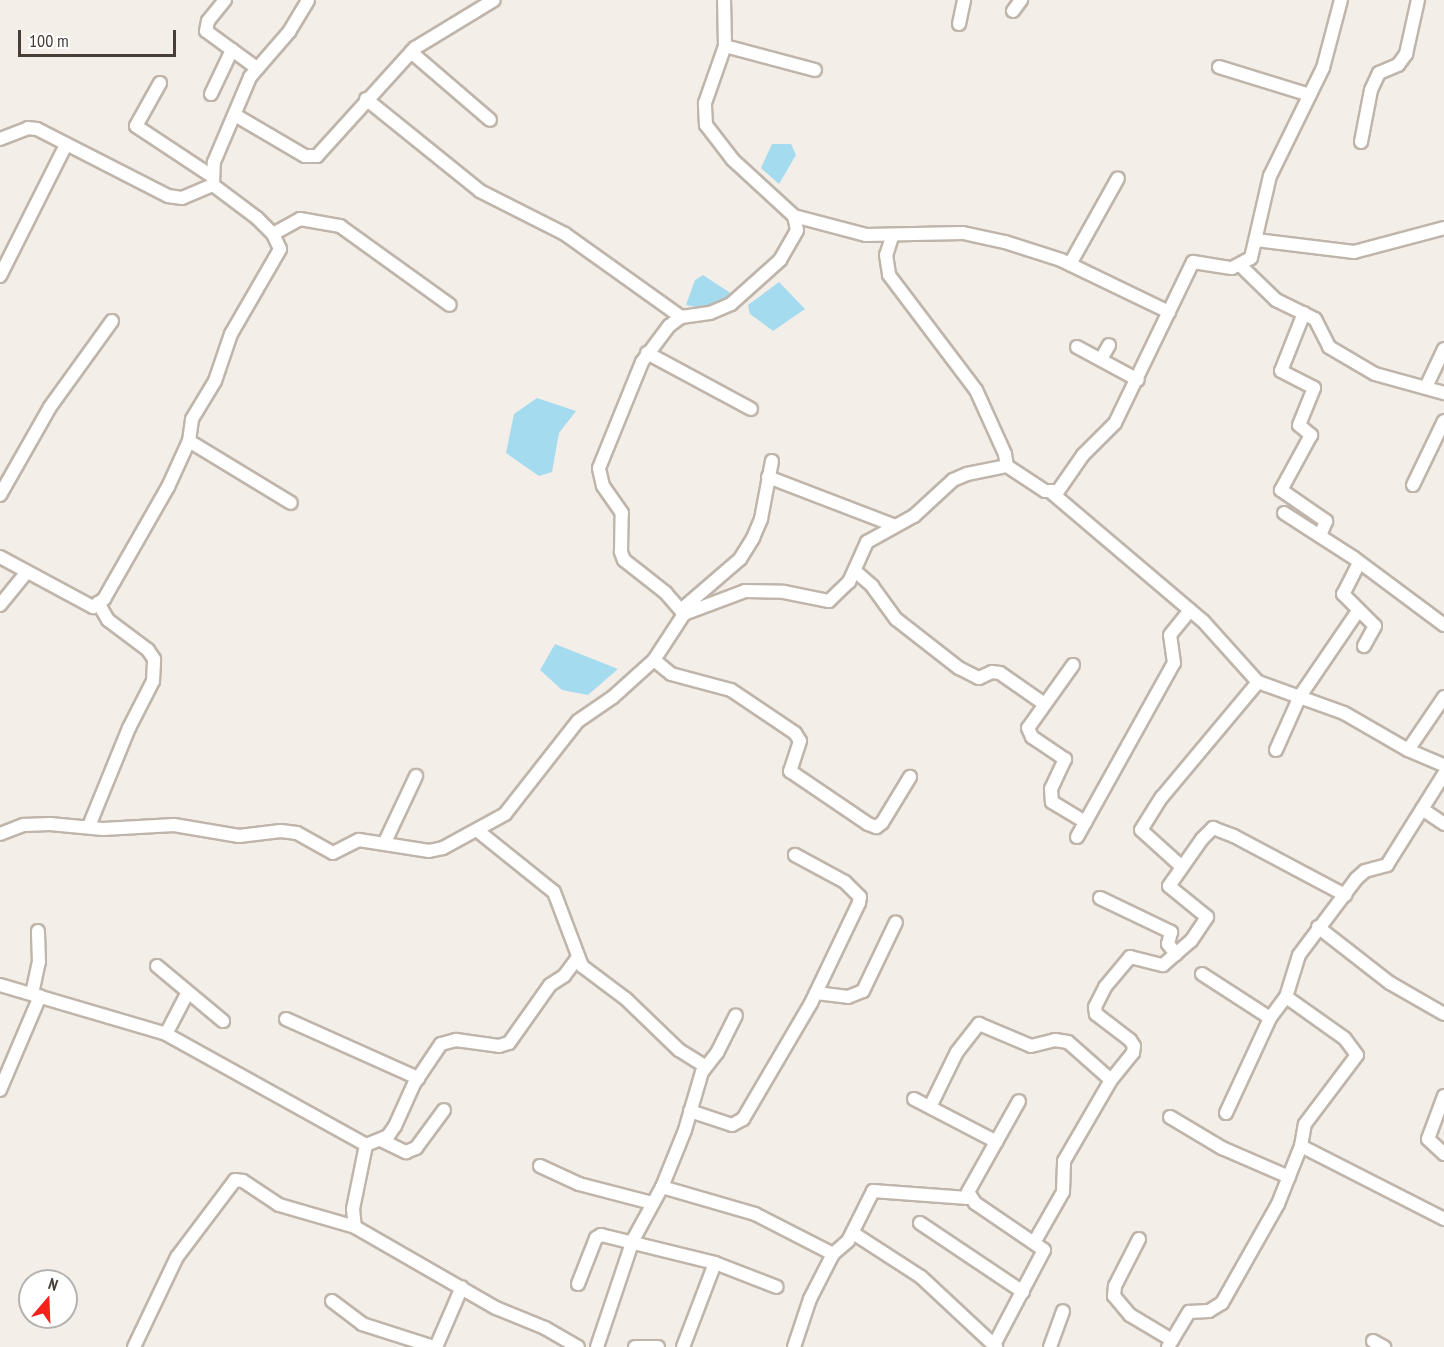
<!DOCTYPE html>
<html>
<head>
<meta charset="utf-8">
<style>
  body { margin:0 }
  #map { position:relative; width:1444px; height:1347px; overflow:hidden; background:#f4eee8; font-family:"PT Sans Narrow",sans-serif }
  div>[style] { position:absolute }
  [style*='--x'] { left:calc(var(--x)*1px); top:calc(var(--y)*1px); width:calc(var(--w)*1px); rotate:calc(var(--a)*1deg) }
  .water>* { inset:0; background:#a5dbef }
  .roads { filter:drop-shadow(2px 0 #bfb5aa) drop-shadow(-2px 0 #bfb5aa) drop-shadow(0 2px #bfb5aa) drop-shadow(0 -2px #bfb5aa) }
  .street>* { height:12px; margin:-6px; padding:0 6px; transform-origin:6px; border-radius:6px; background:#fff }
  span { translate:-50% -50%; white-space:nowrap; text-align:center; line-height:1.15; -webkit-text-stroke:4.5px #fff; paint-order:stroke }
  .north { position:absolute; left:18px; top:1269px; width:60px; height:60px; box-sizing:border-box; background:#fff; border:2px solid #b5b2af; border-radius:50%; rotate:19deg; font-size:16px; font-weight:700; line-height:24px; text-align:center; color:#473e37 }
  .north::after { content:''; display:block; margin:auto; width:21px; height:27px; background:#f6201c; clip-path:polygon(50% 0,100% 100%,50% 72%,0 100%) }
  .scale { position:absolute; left:18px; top:30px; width:158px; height:27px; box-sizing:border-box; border:3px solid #473e37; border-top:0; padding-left:8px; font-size:18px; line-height:21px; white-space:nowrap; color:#473e37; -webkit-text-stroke:4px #fff; paint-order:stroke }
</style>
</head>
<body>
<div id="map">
  <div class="water">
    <div style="clip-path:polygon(772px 144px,791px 144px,796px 155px,779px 184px,761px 168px)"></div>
    <div style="clip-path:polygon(703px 275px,735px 296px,706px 309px,686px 305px,695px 280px)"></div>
    <div style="clip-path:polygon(779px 282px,805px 309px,773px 331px,750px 314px,748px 305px)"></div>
    <div style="clip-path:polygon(537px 398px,576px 411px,559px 433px,552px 472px,539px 476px,506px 453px,514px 414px)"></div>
    <div style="clip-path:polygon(555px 644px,618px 669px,588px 695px,562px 690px,540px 670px)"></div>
  </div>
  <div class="roads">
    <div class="street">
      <div style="--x:225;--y:0;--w:27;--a:129"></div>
      <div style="--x:208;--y:21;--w:10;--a:101"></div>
      <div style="--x:206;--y:31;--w:63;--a:36"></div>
      <div style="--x:1013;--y:11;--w:14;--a:-54"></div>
      <div style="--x:959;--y:24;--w:25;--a:-78"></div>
      <div style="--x:725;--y:46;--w:93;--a:14.9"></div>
      <div style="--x:411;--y:52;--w:104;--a:40.7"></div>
      <div style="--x:1219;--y:67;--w:95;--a:17.1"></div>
      <div style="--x:160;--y:83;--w:49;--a:119.2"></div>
      <div style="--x:136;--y:126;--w:92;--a:33.5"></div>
      <div style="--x:211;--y:94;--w:49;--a:-64.5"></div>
      <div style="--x:366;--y:99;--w:146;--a:38.9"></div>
      <div style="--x:480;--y:191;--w:95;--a:26.8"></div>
      <div style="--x:565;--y:234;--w:143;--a:35.6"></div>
      <div style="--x:235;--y:115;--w:81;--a:30.4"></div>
      <div style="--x:305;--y:156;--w:12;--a:0"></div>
      <div style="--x:317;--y:156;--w:146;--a:-47.8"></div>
      <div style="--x:415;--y:48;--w:92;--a:-31.3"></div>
      <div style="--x:0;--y:139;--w:30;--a:-21"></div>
      <div style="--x:28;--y:128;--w:9;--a:6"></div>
      <div style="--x:37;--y:129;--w:147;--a:27.1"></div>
      <div style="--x:168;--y:196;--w:14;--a:8"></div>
      <div style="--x:182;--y:198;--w:34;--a:-23"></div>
      <div style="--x:1361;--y:142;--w:53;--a:-79.1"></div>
      <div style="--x:1371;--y:90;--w:19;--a:-65"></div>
      <div style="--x:1379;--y:73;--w:21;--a:-23"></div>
      <div style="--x:1398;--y:65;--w:14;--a:-54"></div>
      <div style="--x:1406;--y:54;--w:55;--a:-77.5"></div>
      <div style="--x:794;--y:216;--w:74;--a:14.8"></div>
      <div style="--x:866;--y:235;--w:97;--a:-1.2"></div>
      <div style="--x:963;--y:233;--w:43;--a:12.1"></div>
      <div style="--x:1005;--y:242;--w:59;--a:17.8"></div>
      <div style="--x:1061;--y:260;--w:120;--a:25.7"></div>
      <div style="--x:273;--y:234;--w:31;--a:-29"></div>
      <div style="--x:300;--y:219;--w:41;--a:9.9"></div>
      <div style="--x:340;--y:226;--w:135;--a:35.7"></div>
      <div style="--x:892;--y:237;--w:19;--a:108"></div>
      <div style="--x:886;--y:255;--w:20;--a:81"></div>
      <div style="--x:889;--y:275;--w:144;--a:52.9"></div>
      <div style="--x:976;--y:390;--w:70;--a:65.6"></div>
      <div style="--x:1005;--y:454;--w:12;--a:81"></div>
      <div style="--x:1256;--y:240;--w:99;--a:7"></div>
      <div style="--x:1354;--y:252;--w:93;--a:-14.9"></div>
      <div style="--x:1070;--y:264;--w:98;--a:-60.8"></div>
      <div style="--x:1241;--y:266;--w:49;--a:44.2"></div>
      <div style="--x:1276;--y:300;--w:43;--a:26"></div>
      <div style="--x:1315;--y:319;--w:31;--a:63"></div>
      <div style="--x:1329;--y:347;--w:53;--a:30.4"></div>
      <div style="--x:1375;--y:374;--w:72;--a:15.4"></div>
      <div style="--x:0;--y:276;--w:147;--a:-63.3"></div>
      <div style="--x:1304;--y:313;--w:62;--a:111.6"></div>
      <div style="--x:1281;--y:371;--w:37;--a:27"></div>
      <div style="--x:1314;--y:388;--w:40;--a:112"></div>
      <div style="--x:1299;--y:425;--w:16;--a:40"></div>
      <div style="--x:1311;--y:435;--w:63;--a:118.6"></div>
      <div style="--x:1281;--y:490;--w:55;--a:34.6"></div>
      <div style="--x:1326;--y:521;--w:16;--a:112"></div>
      <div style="--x:1077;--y:347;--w:69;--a:28.4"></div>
      <div style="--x:647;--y:353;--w:118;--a:28.3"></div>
      <div style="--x:1101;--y:359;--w:16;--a:-60"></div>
      <div style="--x:1426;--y:387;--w:42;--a:-64.7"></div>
      <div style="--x:189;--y:441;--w:119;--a:31.3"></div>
      <div style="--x:768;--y:477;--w:134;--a:21"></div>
      <div style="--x:1413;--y:485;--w:71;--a:-64.2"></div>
      <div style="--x:1052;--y:493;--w:198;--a:40.3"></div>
      <div style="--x:1203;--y:621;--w:82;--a:48"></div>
      <div style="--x:1258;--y:682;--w:91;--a:19.8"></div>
      <div style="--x:1344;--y:713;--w:74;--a:30"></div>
      <div style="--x:1408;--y:750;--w:39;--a:23"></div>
      <div style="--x:0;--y:495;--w:101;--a:-60.4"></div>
      <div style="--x:50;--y:407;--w:106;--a:-54.2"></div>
      <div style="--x:1284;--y:513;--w:83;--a:32.7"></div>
      <div style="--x:1354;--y:558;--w:112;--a:36.7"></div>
      <div style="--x:0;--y:557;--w:106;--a:28.3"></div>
      <div style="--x:93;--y:607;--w:14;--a:-36"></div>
      <div style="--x:104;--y:599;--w:129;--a:-60.3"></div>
      <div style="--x:168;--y:487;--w:51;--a:-65.5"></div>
      <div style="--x:189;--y:441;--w:22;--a:-82"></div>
      <div style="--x:192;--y:419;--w:44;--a:-58.8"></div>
      <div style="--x:215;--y:381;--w:50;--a:-71.2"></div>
      <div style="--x:231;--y:334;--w:98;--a:-60"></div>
      <div style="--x:280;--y:249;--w:17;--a:-115"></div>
      <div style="--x:273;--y:234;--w:23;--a:-135"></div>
      <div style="--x:257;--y:218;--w:55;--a:-143.1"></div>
      <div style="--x:213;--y:185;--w:23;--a:-88"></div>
      <div style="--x:214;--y:162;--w:92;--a:-67"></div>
      <div style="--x:250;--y:77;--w:60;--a:-49.1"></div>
      <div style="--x:289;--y:32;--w:37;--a:-59"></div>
      <div style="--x:1359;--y:563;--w:35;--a:117"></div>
      <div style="--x:1343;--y:594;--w:45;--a:45"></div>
      <div style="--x:1375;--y:626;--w:23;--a:119"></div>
      <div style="--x:855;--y:571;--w:23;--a:41"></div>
      <div style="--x:872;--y:586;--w:41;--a:54"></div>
      <div style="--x:896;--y:619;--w:80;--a:37.9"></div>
      <div style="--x:959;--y:668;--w:22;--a:27"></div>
      <div style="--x:979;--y:678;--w:14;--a:-25"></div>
      <div style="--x:992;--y:672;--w:8;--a:7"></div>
      <div style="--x:1000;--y:673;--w:52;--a:34.9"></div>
      <div style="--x:0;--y:605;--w:41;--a:-50.9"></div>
      <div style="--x:682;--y:609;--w:77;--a:-40.8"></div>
      <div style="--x:740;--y:559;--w:25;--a:-58"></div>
      <div style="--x:753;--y:538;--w:21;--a:-67"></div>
      <div style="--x:761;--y:519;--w:59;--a:-79.3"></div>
      <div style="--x:684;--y:614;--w:65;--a:-20.7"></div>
      <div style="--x:745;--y:591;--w:39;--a:1"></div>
      <div style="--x:784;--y:592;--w:46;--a:11.3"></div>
      <div style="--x:829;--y:601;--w:28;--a:-44"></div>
      <div style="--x:849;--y:582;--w:44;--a:-65.8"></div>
      <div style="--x:867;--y:542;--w:54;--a:-29"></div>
      <div style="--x:914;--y:516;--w:53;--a:-42.7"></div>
      <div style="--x:953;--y:480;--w:15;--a:-23"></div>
      <div style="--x:967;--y:474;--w:41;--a:-11.3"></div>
      <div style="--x:1007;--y:466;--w:45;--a:33.3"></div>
      <div style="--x:1045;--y:491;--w:13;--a:0"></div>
      <div style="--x:1058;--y:491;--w:44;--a:-55.2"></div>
      <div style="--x:1083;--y:455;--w:45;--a:-45"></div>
      <div style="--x:1115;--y:423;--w:179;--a:-64.2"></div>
      <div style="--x:1193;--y:262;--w:39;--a:9"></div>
      <div style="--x:1232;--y:268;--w:21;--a:-28"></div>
      <div style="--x:1251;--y:258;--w:84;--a:-77"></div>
      <div style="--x:1270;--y:176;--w:120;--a:-63.9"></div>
      <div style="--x:1323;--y:68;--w:70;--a:-75.2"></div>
      <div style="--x:654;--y:660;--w:22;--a:39"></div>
      <div style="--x:671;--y:674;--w:62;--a:14.9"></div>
      <div style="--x:731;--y:690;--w:77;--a:33.9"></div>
      <div style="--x:795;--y:733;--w:9;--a:58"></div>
      <div style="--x:800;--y:741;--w:32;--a:108"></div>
      <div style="--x:790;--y:771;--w:94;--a:34.2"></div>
      <div style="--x:868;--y:824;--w:9;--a:21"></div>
      <div style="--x:876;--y:827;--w:7;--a:-34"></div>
      <div style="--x:882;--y:823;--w:54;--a:-58.7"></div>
      <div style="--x:1073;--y:665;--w:77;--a:125.5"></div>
      <div style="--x:1028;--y:728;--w:10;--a:66"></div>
      <div style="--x:1032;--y:737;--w:40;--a:34"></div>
      <div style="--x:1065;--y:759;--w:33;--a:115"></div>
      <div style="--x:1051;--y:789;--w:13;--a:86"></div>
      <div style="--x:1052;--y:802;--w:39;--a:31"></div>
      <div style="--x:1276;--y:750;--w:59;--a:-66"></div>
      <div style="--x:1300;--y:696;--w:103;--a:-55.7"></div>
      <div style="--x:1408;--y:750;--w:64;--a:-55.8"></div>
      <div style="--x:1422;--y:809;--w:27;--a:34"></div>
      <div style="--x:89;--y:826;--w:106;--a:-67.8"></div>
      <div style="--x:129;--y:728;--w:53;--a:-62.9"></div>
      <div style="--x:153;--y:681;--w:22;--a:-87"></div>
      <div style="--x:154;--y:659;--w:11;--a:-124"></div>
      <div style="--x:148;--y:650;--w:50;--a:-143.1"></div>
      <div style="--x:108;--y:620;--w:20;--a:-120"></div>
      <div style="--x:478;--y:831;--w:97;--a:38.8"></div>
      <div style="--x:554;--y:892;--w:79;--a:69.3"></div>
      <div style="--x:582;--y:966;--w:55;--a:36.9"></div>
      <div style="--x:626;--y:999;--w:74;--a:43.9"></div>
      <div style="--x:679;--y:1050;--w:31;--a:32"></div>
      <div style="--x:0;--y:834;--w:26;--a:-21"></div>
      <div style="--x:24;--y:825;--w:26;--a:-2"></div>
      <div style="--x:50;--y:824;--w:53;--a:5.4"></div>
      <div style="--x:103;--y:829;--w:71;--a:-3.2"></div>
      <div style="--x:174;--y:825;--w:66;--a:9.6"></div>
      <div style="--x:239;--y:836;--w:42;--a:-6.8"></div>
      <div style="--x:281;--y:831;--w:16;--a:7"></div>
      <div style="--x:297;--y:833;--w:41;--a:29.1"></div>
      <div style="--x:333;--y:853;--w:29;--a:-27"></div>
      <div style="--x:359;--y:840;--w:71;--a:8.9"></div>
      <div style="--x:429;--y:851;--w:14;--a:-12"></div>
      <div style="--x:443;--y:848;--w:71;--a:-28.7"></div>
      <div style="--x:505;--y:814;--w:118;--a:-51.9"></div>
      <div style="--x:578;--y:721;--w:42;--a:-34.4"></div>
      <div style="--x:613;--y:697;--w:55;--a:-42.1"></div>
      <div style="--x:654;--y:660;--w:55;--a:-56.9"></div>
      <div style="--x:684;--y:614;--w:28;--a:-131"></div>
      <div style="--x:666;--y:593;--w:53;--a:-141.8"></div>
      <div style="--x:624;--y:560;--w:9;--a:-111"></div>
      <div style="--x:621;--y:552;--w:39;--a:-89"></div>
      <div style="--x:622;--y:513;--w:33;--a:-125"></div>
      <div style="--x:603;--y:486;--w:18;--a:-103"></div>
      <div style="--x:599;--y:468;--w:114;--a:-67.9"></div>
      <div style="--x:642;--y:362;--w:45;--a:-53.1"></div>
      <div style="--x:669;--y:326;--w:15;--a:-37"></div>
      <div style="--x:681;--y:317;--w:29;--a:-8"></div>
      <div style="--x:710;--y:313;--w:23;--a:-23"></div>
      <div style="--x:731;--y:304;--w:66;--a:-41.9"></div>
      <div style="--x:780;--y:260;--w:34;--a:-60"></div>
      <div style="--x:797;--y:230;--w:14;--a:-102"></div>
      <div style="--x:794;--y:216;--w:83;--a:-137.4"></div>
      <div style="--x:733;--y:160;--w:44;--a:-127.6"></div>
      <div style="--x:706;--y:125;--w:22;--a:-93"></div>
      <div style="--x:705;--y:103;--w:60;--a:-70.7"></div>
      <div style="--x:725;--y:46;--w:46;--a:-91.2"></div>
      <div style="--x:1077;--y:837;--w:199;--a:-60.9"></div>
      <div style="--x:1174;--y:663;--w:28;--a:-98"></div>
      <div style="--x:1170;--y:635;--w:32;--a:-51"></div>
      <div style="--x:385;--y:842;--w:73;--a:-64.8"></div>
      <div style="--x:1182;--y:867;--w:55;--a:-137.9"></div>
      <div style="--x:1141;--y:830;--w:39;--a:-58"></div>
      <div style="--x:1162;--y:797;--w:150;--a:-50.1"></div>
      <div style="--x:1100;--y:898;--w:79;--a:25.6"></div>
      <div style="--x:1171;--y:932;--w:12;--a:104"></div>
      <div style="--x:1168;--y:944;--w:13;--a:51"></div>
      <div style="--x:1318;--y:927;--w:91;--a:37.9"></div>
      <div style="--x:1390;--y:983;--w:62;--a:29.9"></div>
      <div style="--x:157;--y:966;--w:86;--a:39.8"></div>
      <div style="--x:1202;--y:974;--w:81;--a:32.9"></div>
      <div style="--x:0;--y:985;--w:173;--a:16.4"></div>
      <div style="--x:166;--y:1034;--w:229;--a:29"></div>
      <div style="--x:366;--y:1145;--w:65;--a:101.5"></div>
      <div style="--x:353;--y:1209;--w:18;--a:84"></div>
      <div style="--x:355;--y:1227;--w:163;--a:29.9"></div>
      <div style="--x:496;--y:1308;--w:53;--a:22.2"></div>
      <div style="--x:545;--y:1328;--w:38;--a:30"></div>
      <div style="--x:816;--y:993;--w:32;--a:7"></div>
      <div style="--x:848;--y:997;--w:16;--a:-22"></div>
      <div style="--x:863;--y:991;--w:76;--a:-64.4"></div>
      <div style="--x:32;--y:994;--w:33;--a:-78"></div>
      <div style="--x:39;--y:962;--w:31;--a:-92"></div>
      <div style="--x:286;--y:1019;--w:145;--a:24.1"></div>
      <div style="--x:166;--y:1034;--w:47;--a:-62.4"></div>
      <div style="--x:0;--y:1090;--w:102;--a:-66.9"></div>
      <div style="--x:1444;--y:1096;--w:46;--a:110.4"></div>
      <div style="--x:1428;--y:1139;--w:22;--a:43"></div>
      <div style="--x:914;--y:1099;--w:93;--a:27.4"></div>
      <div style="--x:930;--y:1107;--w:61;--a:-63.9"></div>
      <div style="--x:957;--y:1052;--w:36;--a:-52"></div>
      <div style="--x:979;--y:1024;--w:56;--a:22.9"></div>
      <div style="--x:1031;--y:1046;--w:25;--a:-14"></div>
      <div style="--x:1055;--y:1040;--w:13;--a:9"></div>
      <div style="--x:1068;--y:1042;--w:57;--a:41.5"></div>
      <div style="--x:690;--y:1111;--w:44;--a:18.4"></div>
      <div style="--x:732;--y:1125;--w:13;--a:-29"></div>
      <div style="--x:743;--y:1119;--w:134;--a:-59.6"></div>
      <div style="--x:811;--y:1003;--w:111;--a:-64.4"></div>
      <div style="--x:859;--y:903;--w:6;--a:-81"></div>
      <div style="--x:860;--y:897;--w:21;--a:-135"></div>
      <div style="--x:845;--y:882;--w:57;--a:-151.6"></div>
      <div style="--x:1226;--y:1113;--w:105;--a:-65.1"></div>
      <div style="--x:1270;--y:1018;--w:26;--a:-53"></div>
      <div style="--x:1286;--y:997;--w:44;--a:-72.8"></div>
      <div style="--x:1299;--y:955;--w:95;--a:-53.1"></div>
      <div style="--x:1356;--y:879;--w:12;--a:-42"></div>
      <div style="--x:1365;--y:871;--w:23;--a:-15"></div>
      <div style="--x:1387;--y:865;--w:107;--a:-57.9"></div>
      <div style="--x:1170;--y:1117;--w:61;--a:30.8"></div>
      <div style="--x:1222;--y:1148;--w:73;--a:23.4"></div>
      <div style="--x:381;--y:1140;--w:28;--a:26"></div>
      <div style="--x:406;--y:1152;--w:11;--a:-22"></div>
      <div style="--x:416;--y:1148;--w:47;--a:-53.6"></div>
      <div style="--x:366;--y:1145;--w:24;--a:-22"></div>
      <div style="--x:388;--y:1136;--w:12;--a:-55"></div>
      <div style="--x:395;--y:1126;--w:46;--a:-65.7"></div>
      <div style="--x:414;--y:1084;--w:48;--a:-56"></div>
      <div style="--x:441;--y:1044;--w:16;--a:-15"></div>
      <div style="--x:456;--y:1040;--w:43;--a:7.9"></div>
      <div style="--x:499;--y:1046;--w:10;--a:-17"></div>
      <div style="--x:509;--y:1043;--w:71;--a:-54.7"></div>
      <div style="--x:550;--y:985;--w:17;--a:-33"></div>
      <div style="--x:564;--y:976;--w:21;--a:-53"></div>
      <div style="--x:1301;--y:1146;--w:161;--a:27"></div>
      <div style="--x:540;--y:1166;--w:43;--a:24.8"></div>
      <div style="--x:579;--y:1184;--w:75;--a:14.6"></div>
      <div style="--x:662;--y:1187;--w:97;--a:16.2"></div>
      <div style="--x:755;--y:1214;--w:88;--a:27.1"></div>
      <div style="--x:920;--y:1223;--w:124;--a:33.8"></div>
      <div style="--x:853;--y:1233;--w:81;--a:32.9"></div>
      <div style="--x:921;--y:1277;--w:103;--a:43"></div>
      <div style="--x:1139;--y:1239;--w:53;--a:117.1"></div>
      <div style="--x:1115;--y:1286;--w:10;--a:96"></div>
      <div style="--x:1114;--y:1296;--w:25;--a:50"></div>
      <div style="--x:1130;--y:1315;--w:49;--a:30.8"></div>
      <div style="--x:1035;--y:1241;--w:56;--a:-60.3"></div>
      <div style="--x:1063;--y:1192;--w:31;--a:-88"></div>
      <div style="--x:1064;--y:1161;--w:94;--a:-59.9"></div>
      <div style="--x:1111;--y:1080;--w:35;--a:-51"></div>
      <div style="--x:1133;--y:1053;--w:7;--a:-82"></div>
      <div style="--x:1134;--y:1046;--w:7;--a:-124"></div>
      <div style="--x:1130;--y:1040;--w:43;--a:-142.6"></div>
      <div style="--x:1096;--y:1014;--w:7;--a:-98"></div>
      <div style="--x:1095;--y:1007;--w:22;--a:-63"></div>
      <div style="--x:1105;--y:987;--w:39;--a:-50"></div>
      <div style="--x:1130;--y:957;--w:34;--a:14"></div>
      <div style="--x:1163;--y:965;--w:37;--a:-41"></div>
      <div style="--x:1191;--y:941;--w:29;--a:-56"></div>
      <div style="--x:1207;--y:917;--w:49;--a:-140.8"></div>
      <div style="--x:1169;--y:886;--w:57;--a:-54.9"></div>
      <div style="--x:1202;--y:839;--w:16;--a:-45"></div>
      <div style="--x:1213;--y:828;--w:22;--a:21"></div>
      <div style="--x:1234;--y:836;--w:126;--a:28"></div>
      <div style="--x:578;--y:1284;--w:49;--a:-68.6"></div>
      <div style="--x:596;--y:1238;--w:6;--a:-31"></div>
      <div style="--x:601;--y:1235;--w:117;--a:13.8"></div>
      <div style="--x:715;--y:1263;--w:66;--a:21.2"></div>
      <div style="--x:332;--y:1301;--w:38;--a:37"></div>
      <div style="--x:362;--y:1324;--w:76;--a:17.7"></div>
      <div style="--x:1373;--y:1341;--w:13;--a:29"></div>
      <div style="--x:995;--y:1343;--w:105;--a:-62.2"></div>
      <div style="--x:1044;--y:1250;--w:83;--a:-145.7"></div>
      <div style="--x:975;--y:1203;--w:13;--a:-122"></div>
      <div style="--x:968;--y:1192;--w:104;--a:-60.7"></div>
      <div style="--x:134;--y:1347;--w:100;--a:-64.5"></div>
      <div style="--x:177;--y:1257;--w:96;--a:-53"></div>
      <div style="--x:235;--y:1180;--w:8;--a:7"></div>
      <div style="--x:243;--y:1181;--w:43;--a:33.7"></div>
      <div style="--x:279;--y:1205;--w:79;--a:16.1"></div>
      <div style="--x:436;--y:1347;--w:65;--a:-66.6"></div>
      <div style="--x:597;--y:1347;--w:113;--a:-71.4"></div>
      <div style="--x:633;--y:1240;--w:60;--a:-61.3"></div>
      <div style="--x:662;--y:1187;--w:61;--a:-68"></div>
      <div style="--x:685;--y:1130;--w:60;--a:-73.7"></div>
      <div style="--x:702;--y:1072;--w:24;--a:-52"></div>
      <div style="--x:717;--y:1053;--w:42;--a:-63.4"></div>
      <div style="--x:635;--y:1347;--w:23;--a:0"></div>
      <div style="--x:683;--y:1347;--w:90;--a:-69.1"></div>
      <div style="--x:794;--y:1347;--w:51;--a:-71.6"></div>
      <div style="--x:810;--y:1299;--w:51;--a:-62.9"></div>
      <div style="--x:833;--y:1254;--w:20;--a:-41"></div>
      <div style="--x:848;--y:1241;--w:56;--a:-63.4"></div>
      <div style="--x:873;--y:1191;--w:95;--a:4.2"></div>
      <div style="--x:1050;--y:1347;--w:38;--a:-70"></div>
      <div style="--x:1168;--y:1347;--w:41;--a:-59"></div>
      <div style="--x:1189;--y:1312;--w:20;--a:-3"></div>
      <div style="--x:1209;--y:1311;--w:15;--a:-32"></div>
      <div style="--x:1222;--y:1303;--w:114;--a:-60.5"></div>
      <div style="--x:1278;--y:1204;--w:62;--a:-68.4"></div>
      <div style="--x:1301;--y:1146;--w:22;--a:-80"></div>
      <div style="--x:1305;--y:1124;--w:86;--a:-53"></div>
      <div style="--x:1357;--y:1055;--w:21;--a:-127"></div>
      <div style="--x:1344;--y:1038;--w:71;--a:-144.7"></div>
    </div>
  </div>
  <div class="north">N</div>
  <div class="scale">100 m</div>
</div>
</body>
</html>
